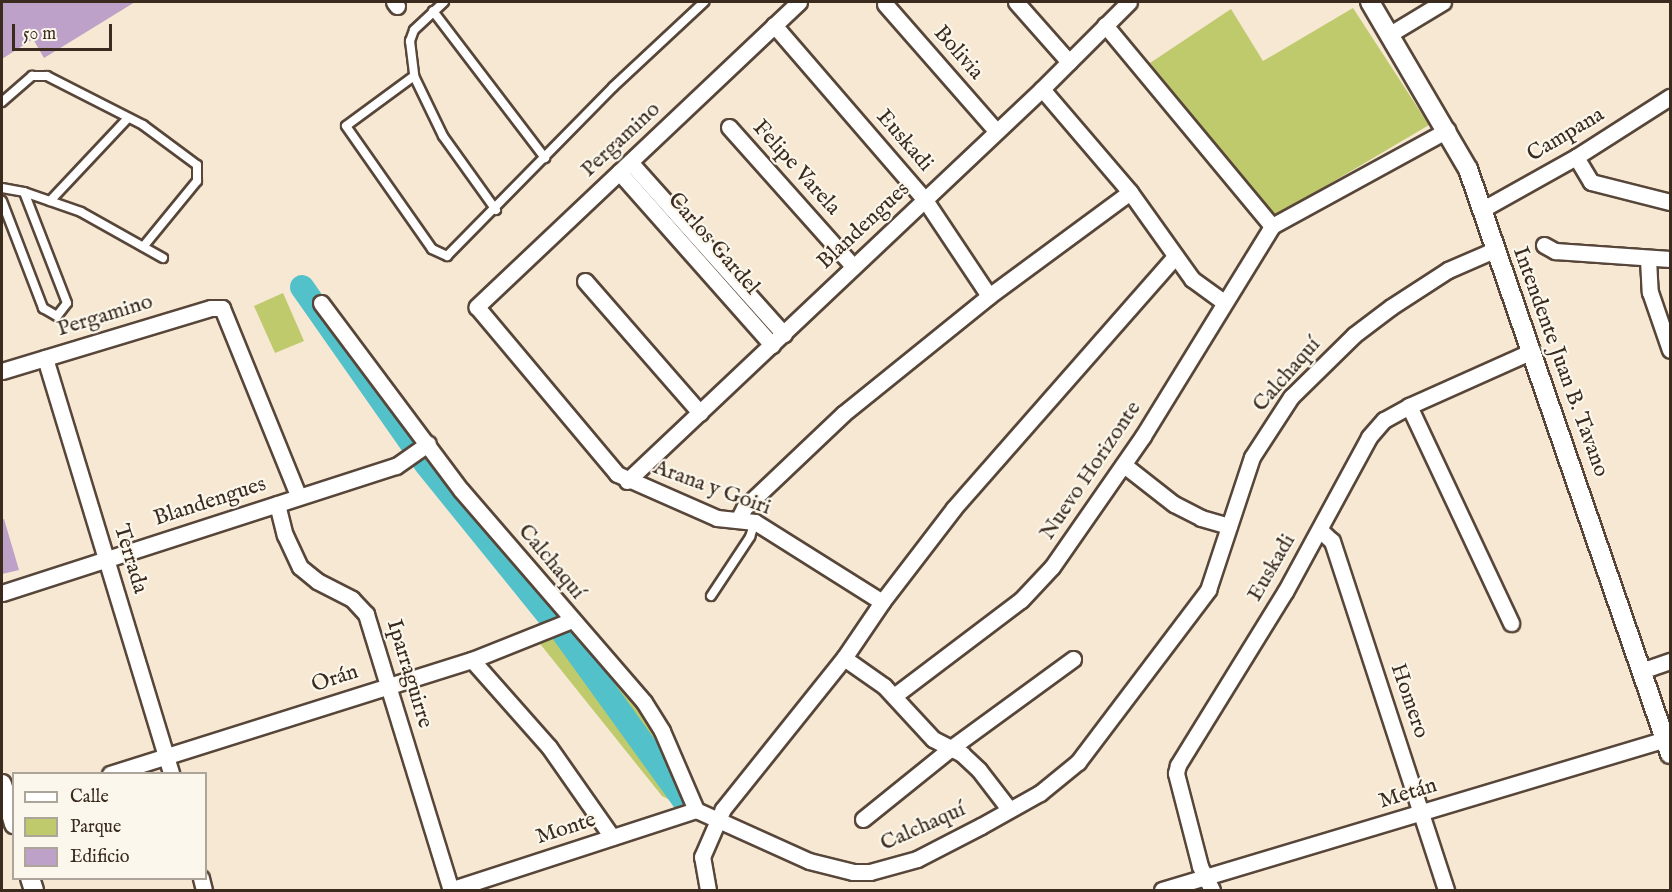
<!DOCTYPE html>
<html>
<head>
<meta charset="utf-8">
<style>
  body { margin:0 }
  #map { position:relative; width:1672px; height:892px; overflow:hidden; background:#f6e8d2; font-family:"IM FELL English",serif }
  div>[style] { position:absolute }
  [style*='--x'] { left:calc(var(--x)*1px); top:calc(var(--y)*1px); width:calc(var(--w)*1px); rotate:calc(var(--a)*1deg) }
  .green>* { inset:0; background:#beca6c }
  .river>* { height:24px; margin:-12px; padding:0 12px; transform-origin:12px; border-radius:12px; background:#53c1c9 }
  .building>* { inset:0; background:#bda1c9 }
  .roads { filter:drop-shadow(2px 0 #574639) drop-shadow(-2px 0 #574639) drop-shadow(0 2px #574639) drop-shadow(0 -2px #574639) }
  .service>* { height:8px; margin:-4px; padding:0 4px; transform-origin:4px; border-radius:4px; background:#fff }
  .minor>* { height:15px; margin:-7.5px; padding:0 7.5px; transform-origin:7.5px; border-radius:7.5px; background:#fff }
  .tertiary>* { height:18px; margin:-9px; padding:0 9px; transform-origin:9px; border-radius:9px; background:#fff }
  span { translate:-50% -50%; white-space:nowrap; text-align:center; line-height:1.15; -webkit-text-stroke:4.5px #fbf7ec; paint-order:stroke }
  .street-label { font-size:22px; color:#3b2a1e }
  .frame { position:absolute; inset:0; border:3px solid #3b2a1e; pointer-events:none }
  .legend { position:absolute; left:12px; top:772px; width:195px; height:108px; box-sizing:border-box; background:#fbf7ec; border:2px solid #aea59a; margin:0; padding:8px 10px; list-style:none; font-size:18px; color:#3b2a1e }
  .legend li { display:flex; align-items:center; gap:12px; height:30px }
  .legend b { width:30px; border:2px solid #aea59a }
  .scale { position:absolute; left:12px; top:24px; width:100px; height:27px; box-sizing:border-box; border:3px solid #3b2a1e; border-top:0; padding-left:8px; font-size:18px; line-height:21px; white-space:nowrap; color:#3b2a1e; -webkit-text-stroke:4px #fbf7ec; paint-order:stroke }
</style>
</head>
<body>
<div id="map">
  <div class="green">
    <div style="clip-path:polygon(1353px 8px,1429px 125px,1275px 216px,1150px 63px,1231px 9px,1263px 61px)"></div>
    <div style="clip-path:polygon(283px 293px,304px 341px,275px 353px,254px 306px)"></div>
    <div style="clip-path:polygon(567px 629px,642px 707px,685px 797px,680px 805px,662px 796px,537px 640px)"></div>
  </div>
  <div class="river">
    <div style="--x:302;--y:287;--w:192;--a:55"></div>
    <div style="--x:425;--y:463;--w:197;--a:51"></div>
    <div style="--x:564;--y:634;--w:207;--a:54.2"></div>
  </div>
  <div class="building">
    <div style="clip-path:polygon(2px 2px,135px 2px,44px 58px,33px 39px,2px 59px)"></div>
    <div style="clip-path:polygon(4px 519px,19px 570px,2px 574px,2px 520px)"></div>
  </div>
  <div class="roads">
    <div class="service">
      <div style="--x:444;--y:2;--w:41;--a:137"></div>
      <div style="--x:414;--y:30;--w:12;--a:110"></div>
      <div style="--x:410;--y:41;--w:35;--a:83"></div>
      <div style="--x:414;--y:76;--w:67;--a:64.2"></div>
      <div style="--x:443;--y:136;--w:91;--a:54.4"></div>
      <div style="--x:433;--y:11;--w:185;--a:52.7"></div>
      <div style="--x:414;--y:76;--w:84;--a:143.7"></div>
      <div style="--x:346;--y:126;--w:150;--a:55"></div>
      <div style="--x:432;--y:249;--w:17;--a:25"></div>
      <div style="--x:447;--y:256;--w:237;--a:-45.5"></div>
      <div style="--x:613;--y:87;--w:125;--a:-43"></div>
      <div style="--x:2;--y:102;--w:40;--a:-41"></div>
      <div style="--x:32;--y:76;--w:15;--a:0"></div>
      <div style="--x:47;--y:76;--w:108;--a:27"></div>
      <div style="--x:143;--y:125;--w:67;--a:36.5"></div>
      <div style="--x:197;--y:165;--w:16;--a:90"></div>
      <div style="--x:197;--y:181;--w:85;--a:129.3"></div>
      <div style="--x:2;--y:188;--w:22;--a:10"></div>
      <div style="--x:24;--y:192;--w:60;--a:19.3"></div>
      <div style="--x:81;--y:212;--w:94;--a:29.3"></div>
      <div style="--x:2;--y:201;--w:115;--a:69"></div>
      <div style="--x:43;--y:308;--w:16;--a:30"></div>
      <div style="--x:57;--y:316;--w:16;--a:-52"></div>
      <div style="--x:67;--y:303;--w:119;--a:-111.2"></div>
      <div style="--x:50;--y:201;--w:114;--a:-46.8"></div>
      <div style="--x:711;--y:596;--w:71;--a:-56.5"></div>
      <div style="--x:750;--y:537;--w:16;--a:-72"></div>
    </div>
    <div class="minor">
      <div style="--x:394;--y:2;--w:5;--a:53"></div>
      <div style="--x:799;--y:2;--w:444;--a:136.6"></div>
      <div style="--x:477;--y:307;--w:218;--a:50"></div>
      <div style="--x:617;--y:474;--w:109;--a:23.7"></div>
      <div style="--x:717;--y:518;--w:38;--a:6"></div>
      <div style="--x:755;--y:522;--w:150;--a:32.2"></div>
      <div style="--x:1016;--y:2;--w:80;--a:48.5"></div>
      <div style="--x:885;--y:4;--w:169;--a:48.8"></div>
      <div style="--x:774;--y:25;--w:231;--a:49.2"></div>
      <div style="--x:925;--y:200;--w:115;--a:56.3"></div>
      <div style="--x:1105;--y:25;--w:261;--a:50.3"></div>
      <div style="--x:1390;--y:34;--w:62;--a:-31.1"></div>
      <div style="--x:1042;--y:89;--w:135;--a:49.5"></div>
      <div style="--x:1130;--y:192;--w:107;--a:54.5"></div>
      <div style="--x:1192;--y:279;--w:39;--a:36"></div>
      <div style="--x:729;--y:127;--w:186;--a:48.3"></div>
      <div style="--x:1576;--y:157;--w:29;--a:59"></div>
      <div style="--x:1591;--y:182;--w:81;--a:14.2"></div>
      <div style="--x:630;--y:162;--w:231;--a:48.2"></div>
      <div style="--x:619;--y:172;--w:231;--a:48.5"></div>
      <div style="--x:1483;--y:209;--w:107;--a:-29.2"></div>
      <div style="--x:1576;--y:157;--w:112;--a:-32.6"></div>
      <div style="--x:1544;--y:245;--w:13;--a:29"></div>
      <div style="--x:1555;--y:251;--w:115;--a:4"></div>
      <div style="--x:1648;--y:259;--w:33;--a:87"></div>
      <div style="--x:1650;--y:292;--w:61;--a:71"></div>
      <div style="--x:585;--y:281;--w:175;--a:48.9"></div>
      <div style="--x:321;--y:303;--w:234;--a:53.2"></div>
      <div style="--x:461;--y:490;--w:280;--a:49.2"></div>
      <div style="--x:644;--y:702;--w:34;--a:58"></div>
      <div style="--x:662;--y:731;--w:86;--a:66.7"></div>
      <div style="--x:696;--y:810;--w:124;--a:24.3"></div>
      <div style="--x:809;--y:861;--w:45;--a:14"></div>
      <div style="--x:853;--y:872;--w:17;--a:0"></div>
      <div style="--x:870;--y:872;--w:49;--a:-15.5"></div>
      <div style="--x:917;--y:859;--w:72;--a:-27.3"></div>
      <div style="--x:981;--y:826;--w:68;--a:-29.2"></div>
      <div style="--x:1040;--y:793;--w:49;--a:-39.2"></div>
      <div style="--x:1078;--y:762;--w:216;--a:-52.9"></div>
      <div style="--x:1208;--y:590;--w:140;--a:-71.7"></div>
      <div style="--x:1252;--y:457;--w:72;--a:-57"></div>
      <div style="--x:1291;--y:397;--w:88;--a:-44.5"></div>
      <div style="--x:1354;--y:335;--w:46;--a:-37.1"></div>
      <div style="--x:1391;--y:307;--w:68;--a:-33"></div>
      <div style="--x:1448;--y:270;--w:50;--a:-23.5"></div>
      <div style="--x:45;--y:358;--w:435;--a:73.1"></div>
      <div style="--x:2;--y:371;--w:218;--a:-16.8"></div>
      <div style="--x:211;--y:308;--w:11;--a:0"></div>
      <div style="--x:222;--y:308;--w:202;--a:67.9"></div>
      <div style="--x:1409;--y:406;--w:240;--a:64.8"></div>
      <div style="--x:1124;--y:465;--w:63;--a:38"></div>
      <div style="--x:1174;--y:504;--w:30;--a:27"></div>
      <div style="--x:1201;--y:518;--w:29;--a:16"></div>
      <div style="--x:627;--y:481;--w:571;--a:-43.37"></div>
      <div style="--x:1042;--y:89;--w:123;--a:-45"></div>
      <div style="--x:277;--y:504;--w:32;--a:76"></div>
      <div style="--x:285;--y:535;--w:35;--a:65"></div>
      <div style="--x:300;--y:567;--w:22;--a:39"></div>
      <div style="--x:317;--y:581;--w:39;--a:27"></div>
      <div style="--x:352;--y:599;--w:21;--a:47"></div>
      <div style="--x:366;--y:614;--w:289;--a:72.9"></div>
      <div style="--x:738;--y:520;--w:13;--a:-63"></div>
      <div style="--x:744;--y:508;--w:137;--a:-43.5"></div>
      <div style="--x:843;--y:414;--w:188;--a:-38.9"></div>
      <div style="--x:989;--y:296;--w:175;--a:-36.4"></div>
      <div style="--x:1320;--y:530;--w:16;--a:43"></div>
      <div style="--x:1332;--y:541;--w:367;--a:71.9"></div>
      <div style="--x:2;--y:593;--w:414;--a:-17.9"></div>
      <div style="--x:396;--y:466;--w:39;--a:-35"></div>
      <div style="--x:844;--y:658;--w:49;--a:35"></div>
      <div style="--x:884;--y:686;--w:72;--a:47.2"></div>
      <div style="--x:933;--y:739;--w:33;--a:27"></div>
      <div style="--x:962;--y:754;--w:23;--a:43"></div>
      <div style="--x:979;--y:770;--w:49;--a:52.4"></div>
      <div style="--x:472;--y:660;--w:116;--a:48.5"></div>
      <div style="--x:549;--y:747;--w:110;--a:55"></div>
      <div style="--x:1644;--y:670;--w:28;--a:-19"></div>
      <div style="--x:894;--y:696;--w:159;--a:-37.1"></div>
      <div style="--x:1021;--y:600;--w:45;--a:-46.8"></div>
      <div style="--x:1052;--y:567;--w:160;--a:-55.2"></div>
      <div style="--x:1143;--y:436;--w:246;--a:-58.4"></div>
      <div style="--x:1272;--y:226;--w:200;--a:-28.7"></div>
      <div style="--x:110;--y:774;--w:380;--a:-17.5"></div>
      <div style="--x:472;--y:660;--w:108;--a:-21.8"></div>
      <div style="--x:863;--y:819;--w:113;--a:-38.9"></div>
      <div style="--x:951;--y:748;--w:151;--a:-36.1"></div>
      <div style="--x:201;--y:878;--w:12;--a:76"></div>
      <div style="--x:450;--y:890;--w:259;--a:-18"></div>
      <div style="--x:708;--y:890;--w:34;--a:-100"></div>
      <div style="--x:702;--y:857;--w:52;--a:-66.4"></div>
      <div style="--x:723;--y:809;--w:193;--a:-51.3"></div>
      <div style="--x:844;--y:658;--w:68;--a:-55.8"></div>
      <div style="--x:882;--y:602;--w:118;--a:-52.5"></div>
      <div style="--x:954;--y:508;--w:335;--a:-48.7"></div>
      <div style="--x:1162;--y:890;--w:526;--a:-16.68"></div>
      <div style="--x:1212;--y:890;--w:27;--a:-117"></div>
      <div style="--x:1200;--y:866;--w:96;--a:-104.5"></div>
      <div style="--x:1176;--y:773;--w:8;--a:-76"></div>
      <div style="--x:1178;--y:765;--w:203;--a:-58.3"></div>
      <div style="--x:1285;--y:592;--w:176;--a:-61.5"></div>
      <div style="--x:1369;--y:437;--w:23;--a:-49"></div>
      <div style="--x:1384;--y:420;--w:29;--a:-29"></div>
      <div style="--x:1409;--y:406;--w:135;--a:-24.1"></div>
    </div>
    <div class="tertiary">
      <div style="--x:1370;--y:2;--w:194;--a:59.6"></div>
      <div style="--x:1468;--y:169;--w:619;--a:70.95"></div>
      <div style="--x:2;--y:784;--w:42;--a:73.3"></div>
      <div style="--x:30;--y:878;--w:13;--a:72"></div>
    </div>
  </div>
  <div class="street-label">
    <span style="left:958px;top:53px;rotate:49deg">Bolivia</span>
    <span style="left:1566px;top:135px;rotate:-31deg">Campana</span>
    <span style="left:621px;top:140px;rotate:-43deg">Pergamino</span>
    <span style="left:904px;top:141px;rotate:49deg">Euskadi</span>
    <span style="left:796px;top:168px;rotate:48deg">Felipe Varela</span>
    <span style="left:864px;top:226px;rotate:-43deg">Blandengues</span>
    <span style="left:713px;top:244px;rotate:49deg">Carlos Gardel</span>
    <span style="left:105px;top:316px;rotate:-17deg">Pergamino</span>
    <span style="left:1560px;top:362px;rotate:70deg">Intendente Juan B. Tavano</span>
    <span style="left:1287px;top:375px;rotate:-49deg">Calchaquí</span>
    <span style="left:1091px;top:471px;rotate:-56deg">Nuevo Horizonte</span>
    <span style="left:712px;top:488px;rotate:20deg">Arana y Goiri</span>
    <span style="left:210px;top:502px;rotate:-18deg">Blandengues</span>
    <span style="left:130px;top:559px;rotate:73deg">Terrada</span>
    <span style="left:551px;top:562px;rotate:50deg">Calchaquí</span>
    <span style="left:1272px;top:568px;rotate:-60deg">Euskadi</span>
    <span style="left:409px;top:674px;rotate:73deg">Iparraguirre</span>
    <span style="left:335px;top:679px;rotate:-18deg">Orán</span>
    <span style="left:1409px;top:701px;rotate:71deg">Homero</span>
    <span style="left:1408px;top:794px;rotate:-17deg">Metán</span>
    <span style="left:923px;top:827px;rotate:-24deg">Calchaquí</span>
    <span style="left:566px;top:829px;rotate:-18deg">Monte</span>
  </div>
  <div class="frame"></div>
  <ul class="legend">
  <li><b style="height:8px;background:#fff"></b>Calle</li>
  <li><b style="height:16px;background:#beca6c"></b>Parque</li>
  <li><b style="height:16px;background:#bda1c9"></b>Edificio</li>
  </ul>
  <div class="scale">50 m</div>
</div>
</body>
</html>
